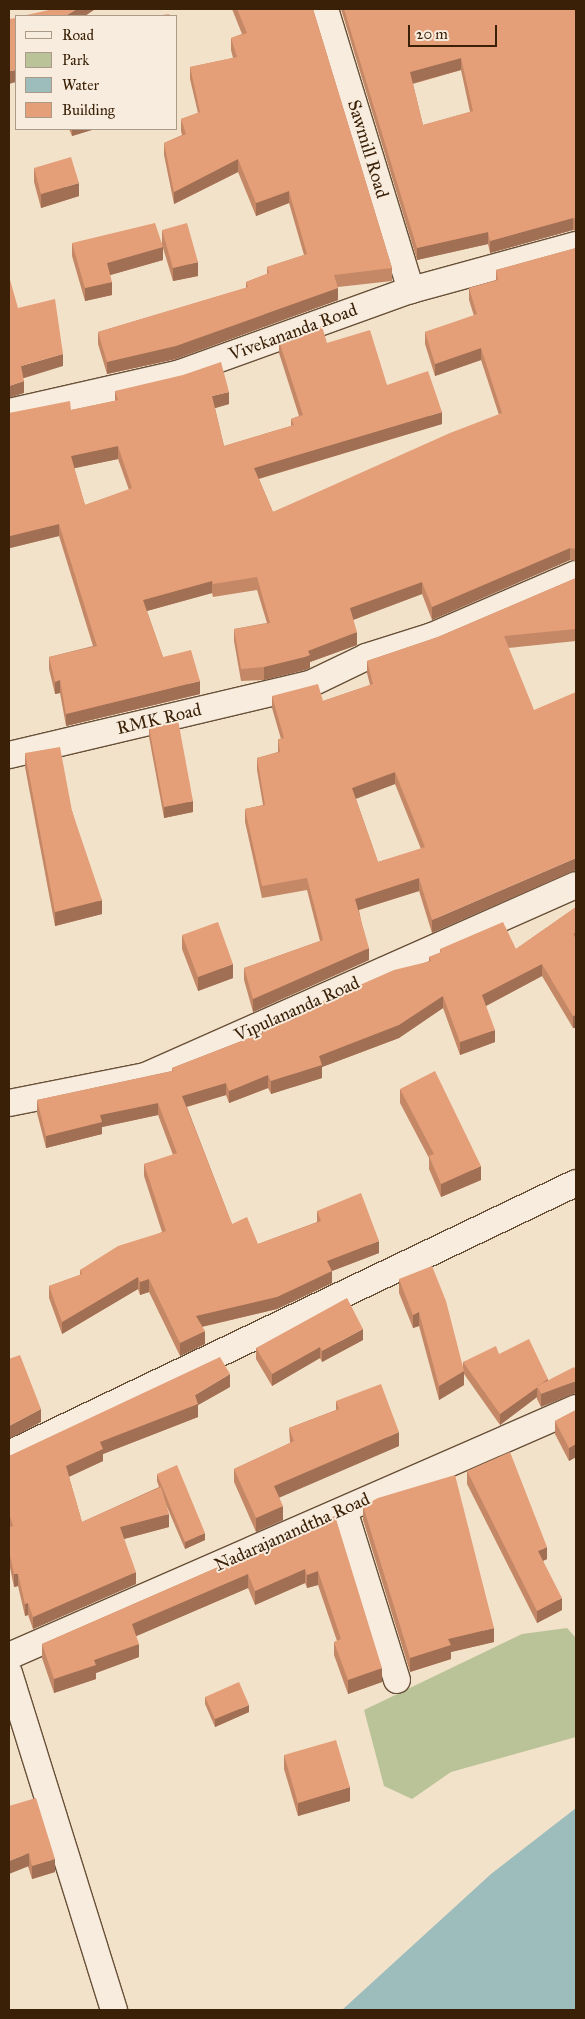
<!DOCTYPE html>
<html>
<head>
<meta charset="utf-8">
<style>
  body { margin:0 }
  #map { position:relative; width:585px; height:2019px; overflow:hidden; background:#f3e2ca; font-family:"IM FELL Great Primer",serif }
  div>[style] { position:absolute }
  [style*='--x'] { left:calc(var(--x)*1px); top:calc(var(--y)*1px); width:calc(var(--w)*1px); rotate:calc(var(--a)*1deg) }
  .green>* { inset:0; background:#bac397 }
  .water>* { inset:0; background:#9dbdbd }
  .roads { filter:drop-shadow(1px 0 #685038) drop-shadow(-1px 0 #685038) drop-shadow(0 1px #685038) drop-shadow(0 -1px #685038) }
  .minor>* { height:26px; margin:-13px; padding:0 13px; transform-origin:13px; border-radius:13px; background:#f7ecdd }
  .wall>* { inset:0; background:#c48867 }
  .shaded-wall>* { inset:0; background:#a06f54 }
  .building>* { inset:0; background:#e49e78 }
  span { translate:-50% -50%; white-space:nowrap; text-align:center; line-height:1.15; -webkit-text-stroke:4px #f7ecdd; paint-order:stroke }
  .street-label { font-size:18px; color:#3a2007 }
  .frame { position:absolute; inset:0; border:10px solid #3a2007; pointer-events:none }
  .legend { position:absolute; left:15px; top:15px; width:162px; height:115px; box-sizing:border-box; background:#f7ecdd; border:1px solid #ab9a87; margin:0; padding:6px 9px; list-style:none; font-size:15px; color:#3a2007 }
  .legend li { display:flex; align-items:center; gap:10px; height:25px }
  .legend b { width:25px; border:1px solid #ab9a87 }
  .scale { position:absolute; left:408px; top:25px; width:89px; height:22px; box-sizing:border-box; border:2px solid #3a2007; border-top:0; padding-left:6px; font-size:15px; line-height:18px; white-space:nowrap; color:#3a2007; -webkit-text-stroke:4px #f7ecdd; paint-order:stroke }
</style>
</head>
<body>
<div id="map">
  <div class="green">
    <div style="clip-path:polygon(567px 1628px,576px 1638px,576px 1737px,451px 1772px,412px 1799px,384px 1786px,364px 1710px,522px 1634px)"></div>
  </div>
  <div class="water">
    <div style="clip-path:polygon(576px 1808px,576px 2010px,342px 2010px,491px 1874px)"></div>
  </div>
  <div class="roads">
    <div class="minor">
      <div style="--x:325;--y:9;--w:294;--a:73"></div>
      <div style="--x:9;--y:412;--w:175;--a:-12.8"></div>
      <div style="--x:180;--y:373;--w:245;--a:-19.8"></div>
      <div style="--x:411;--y:290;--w:171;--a:-15.3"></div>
      <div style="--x:9;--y:755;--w:309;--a:-13.3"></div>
      <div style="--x:310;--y:684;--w:62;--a:-25.7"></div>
      <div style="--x:366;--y:657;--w:69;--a:-17.7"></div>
      <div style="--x:432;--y:636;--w:157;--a:-23.3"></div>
      <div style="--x:9;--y:1103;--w:139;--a:-11.2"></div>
      <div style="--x:145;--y:1076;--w:471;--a:-23.9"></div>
      <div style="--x:9;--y:1454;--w:628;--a:-25.55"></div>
      <div style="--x:344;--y:1510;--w:178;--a:72.7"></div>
      <div style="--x:9;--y:1656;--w:619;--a:-23.62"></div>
      <div style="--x:9;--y:1673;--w:353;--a:72.7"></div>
    </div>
  </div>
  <div class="wall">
    <div style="clip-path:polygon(232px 9px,313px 9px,392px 268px,392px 281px,338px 287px,338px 300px,176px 359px,107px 374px,98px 344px,98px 332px,246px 288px,246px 282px,267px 274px,267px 267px,304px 255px,289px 203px,256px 216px,238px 172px,174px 204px,164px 155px,164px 143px,182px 135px,181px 131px,181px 119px,198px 113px,190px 79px,190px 67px,233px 58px,231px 50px,231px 38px,242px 34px)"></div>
    <div style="clip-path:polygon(evenodd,341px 9px,576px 9px,576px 231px,573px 230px,490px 253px,488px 244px,417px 260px,341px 9px,461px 70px,470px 112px,423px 125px,413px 84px,461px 70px)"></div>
    <div style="clip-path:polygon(69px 129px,95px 129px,72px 136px)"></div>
    <div style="clip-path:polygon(34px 168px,79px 196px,41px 208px,34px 182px)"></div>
    <div style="clip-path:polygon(162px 230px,198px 276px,173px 281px,163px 248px,163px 260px,110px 275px,112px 295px,85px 301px,72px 256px,72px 243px,162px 243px)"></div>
    <div style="clip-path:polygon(evenodd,576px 248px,576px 561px,570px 560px,432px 620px,422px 594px,353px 620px,357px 645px,310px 662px,310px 668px,305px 670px,264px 680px,241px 681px,234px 641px,234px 629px,267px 623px,257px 590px,213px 597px,212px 593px,147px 611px,163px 657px,200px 694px,66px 726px,60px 693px,55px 694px,49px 669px,49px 657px,93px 646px,59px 536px,10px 548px,9px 543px,9px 413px,71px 410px,115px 401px,115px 391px,229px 404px,215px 408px,224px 446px,291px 426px,291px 419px,299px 416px,279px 353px,279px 341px,327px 343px,442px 424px,259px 479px,273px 512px,499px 415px,481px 360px,435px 376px,425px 344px,425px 332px,474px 316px,469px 300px,469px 288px,496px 280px,496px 270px,576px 248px,118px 459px,129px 490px,85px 505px,74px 468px,118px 459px)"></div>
    <div style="clip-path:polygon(evenodd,576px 578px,576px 641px,508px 648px,432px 933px,419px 891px,359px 910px,369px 960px,253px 1012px,244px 980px,244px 968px,320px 941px,307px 890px,262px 898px,245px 822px,245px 809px,263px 805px,257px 770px,257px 758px,278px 752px,278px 739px,281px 739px,272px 708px,272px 696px,323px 701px,370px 685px,367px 673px,367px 661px,438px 637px,576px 578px,395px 784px,421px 849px,378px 862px,356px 799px,395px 784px)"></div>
    <div style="clip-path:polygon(149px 727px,193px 812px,164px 818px,149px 737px)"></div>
    <div style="clip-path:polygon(25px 753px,72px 811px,102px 914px,55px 926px,25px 767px)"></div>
    <div style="clip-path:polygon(576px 907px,576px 1028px,573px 1028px,542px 976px,486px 1006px,495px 1042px,460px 1055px,443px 1008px,399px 1038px,322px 1067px,322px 1078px,271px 1094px,268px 1088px,229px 1103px,226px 1095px,187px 1107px,232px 1224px,258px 1244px,317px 1222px,317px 1211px,379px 1253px,332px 1271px,332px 1283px,277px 1309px,202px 1327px,205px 1344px,180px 1356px,149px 1292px,140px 1295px,138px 1289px,62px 1334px,49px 1298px,49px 1286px,80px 1275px,80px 1270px,162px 1232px,144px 1176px,144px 1164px,173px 1155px,158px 1115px,102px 1127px,102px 1134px,46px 1148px,37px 1113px,37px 1100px,172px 1071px,172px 1068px,262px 1033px,262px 1028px,429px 961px,429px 957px,440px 953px,440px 949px,516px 949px)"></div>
    <div style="clip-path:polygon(182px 935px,233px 978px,198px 991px,182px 949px)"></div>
    <div style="clip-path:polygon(400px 1089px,481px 1180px,441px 1197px,429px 1169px,429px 1158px,400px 1103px)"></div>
    <div style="clip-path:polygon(399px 1279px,463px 1368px,463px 1362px,499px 1354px,548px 1379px,541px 1407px,537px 1399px,537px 1397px,500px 1425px,464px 1374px,464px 1385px,439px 1400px,419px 1326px,413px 1328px,399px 1293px)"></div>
    <div style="clip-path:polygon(363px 1340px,322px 1362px,320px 1358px,272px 1386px,256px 1359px,256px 1348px)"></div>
    <div style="clip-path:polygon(230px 1387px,198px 1405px,198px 1417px,103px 1454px,103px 1461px,69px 1477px,82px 1522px,159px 1487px,157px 1481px,157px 1474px,205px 1540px,185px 1549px,164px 1500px,169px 1527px,124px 1539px,136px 1584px,33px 1629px,28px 1615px,25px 1616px,18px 1586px,14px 1587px,9px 1563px,9px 1456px)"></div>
    <div style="clip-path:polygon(336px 1401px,399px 1446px,279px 1497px,283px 1520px,256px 1532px,234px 1482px,234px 1469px,290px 1443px,289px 1428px,336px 1410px)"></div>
    <div style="clip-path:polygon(576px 1410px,576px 1457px,569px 1461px,555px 1434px,555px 1421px)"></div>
    <div style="clip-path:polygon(467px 1471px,547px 1559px,543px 1561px,562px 1610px,537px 1623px,467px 1484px)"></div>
    <div style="clip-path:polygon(363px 1506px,494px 1642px,451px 1652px,451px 1659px,410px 1672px,363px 1520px)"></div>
    <div style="clip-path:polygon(335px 1516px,382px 1682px,348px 1694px,334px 1655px,334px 1642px,337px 1641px,318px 1585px,307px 1588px,305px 1583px,255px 1605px,248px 1588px,136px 1636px,139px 1657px,96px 1673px,96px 1679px,54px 1693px,42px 1658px,42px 1644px)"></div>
    <div style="clip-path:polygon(205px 1697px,249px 1712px,215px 1727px,205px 1704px)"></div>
    <div style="clip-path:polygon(284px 1755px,350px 1801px,298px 1816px,284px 1769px)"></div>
    <div style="clip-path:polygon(9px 1806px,55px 1872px,32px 1879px)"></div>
  </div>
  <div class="shaded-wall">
    <div style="clip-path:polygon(77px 9px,94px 9px,94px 10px,85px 16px,65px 16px)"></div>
    <div style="clip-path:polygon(461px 58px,461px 70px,410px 84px,410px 72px)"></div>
    <div style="clip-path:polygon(16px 70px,16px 82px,9px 84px,9px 71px)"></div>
    <div style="clip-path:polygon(72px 129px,95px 129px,72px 136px)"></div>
    <div style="clip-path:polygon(238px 159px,238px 172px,174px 204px,174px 192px)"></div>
    <div style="clip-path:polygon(79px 183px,79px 196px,41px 208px,41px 194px)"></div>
    <div style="clip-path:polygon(289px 191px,289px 203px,256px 216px,256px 203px)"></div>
    <div style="clip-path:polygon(573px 218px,573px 230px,490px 253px,490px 241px)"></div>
    <div style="clip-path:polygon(488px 232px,488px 244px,417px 260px,417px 248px)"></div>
    <div style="clip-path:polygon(163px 247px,163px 260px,107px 276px,107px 263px)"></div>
    <div style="clip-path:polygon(198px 262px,198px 276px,173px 281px,173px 268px)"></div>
    <div style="clip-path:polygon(112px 282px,112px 295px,85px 301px,85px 288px)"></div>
    <div style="clip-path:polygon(338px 288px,338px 300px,176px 359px,107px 374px,107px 362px)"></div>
    <div style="clip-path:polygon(481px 348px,481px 360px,435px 376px,435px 364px)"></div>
    <div style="clip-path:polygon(63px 354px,63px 366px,21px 379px,21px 366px)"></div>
    <div style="clip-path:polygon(24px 381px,24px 393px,9px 398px,9px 386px)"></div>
    <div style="clip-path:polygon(229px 392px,229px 404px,212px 409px,212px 396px)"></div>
    <div style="clip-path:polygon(442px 412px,442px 424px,254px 480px,254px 468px)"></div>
    <div style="clip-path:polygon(118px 446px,118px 459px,71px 469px,71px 456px)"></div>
    <div style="clip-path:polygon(59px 524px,59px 536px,10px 548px,10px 536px)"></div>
    <div style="clip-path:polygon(570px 548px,570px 560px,432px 620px,432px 607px)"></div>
    <div style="clip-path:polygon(212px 581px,212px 593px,143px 612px,143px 600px)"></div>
    <div style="clip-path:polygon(422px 582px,422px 594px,350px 621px,350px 608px)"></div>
    <div style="clip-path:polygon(357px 632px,357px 645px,310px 662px,310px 668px,305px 670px,264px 680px,264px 667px)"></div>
    <div style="clip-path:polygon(60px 680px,60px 693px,55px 694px,55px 682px)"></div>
    <div style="clip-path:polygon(200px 681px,200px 694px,66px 726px,66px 714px)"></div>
    <div style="clip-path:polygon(395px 772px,395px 784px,352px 800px,352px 788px)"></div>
    <div style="clip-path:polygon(193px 801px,193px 812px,164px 818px,164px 807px)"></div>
    <div style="clip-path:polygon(576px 858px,576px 870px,432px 933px,432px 920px)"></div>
    <div style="clip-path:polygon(419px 878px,419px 891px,355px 911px,355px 899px)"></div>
    <div style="clip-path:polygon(102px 900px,102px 914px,55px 926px,55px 912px)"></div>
    <div style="clip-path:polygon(369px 948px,369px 960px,253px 1012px,253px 999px)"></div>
    <div style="clip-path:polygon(233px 964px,233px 978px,198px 991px,198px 977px)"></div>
    <div style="clip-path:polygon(542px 964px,542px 976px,482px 1008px,482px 995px)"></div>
    <div style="clip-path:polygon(443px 996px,443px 1008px,399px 1038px,322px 1067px,322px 1078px,271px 1094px,271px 1081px,319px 1056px)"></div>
    <div style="clip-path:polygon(576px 1015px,576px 1028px,573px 1028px,573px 1016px)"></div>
    <div style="clip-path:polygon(495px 1030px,495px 1042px,460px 1055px,460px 1042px)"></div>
    <div style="clip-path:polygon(268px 1075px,268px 1088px,229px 1103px,229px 1091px)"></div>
    <div style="clip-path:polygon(226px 1083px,226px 1095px,182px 1108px,182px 1096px)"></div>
    <div style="clip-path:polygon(158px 1103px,158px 1115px,102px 1127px,102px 1134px,46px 1148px,46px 1136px,100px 1115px)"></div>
    <div style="clip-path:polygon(481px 1166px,481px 1180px,441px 1197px,441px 1184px)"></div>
    <div style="clip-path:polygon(379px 1241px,379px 1253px,332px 1271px,332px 1283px,277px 1309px,196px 1328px,196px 1316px,327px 1261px)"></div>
    <div style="clip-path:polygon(138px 1277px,138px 1289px,62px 1334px,62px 1322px)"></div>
    <div style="clip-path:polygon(149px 1279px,149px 1292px,140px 1295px,140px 1282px)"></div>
    <div style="clip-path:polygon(419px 1312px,419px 1326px,413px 1328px,413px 1315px)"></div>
    <div style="clip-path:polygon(363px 1329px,363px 1340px,322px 1362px,322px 1351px)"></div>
    <div style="clip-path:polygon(205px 1331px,205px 1344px,180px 1356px,180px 1343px)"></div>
    <div style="clip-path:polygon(320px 1347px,320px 1358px,272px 1386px,272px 1374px)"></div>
    <div style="clip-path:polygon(464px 1371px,464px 1385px,439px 1400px,439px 1386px)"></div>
    <div style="clip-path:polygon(230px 1374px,230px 1387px,198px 1405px,198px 1417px,103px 1454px,103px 1461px,66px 1478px,66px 1466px,100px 1442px,195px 1395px)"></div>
    <div style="clip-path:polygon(548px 1379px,548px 1390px,576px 1381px,576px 1393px,541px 1407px,541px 1394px,538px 1387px)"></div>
    <div style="clip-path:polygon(537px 1387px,537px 1397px,500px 1425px,500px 1414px)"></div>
    <div style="clip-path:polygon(41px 1409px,41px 1422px,9px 1439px,9px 1426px)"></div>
    <div style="clip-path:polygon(399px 1432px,399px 1446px,274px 1500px,274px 1486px)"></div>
    <div style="clip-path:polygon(576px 1444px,576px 1457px,569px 1461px,569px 1448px)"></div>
    <div style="clip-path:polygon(283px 1506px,283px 1520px,256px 1532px,256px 1518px)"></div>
    <div style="clip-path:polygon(169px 1514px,169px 1527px,120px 1540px,120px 1527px)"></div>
    <div style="clip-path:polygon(205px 1533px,205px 1540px,185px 1549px,185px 1542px)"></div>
    <div style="clip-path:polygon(547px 1547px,547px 1559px,538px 1563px,538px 1551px)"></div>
    <div style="clip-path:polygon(305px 1569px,305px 1583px,255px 1605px,255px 1591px)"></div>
    <div style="clip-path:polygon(318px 1571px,318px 1585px,307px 1588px,307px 1575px)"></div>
    <div style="clip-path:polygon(136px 1572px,136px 1584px,33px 1629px,33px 1617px)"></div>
    <div style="clip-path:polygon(14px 1574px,18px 1574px,18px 1586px,14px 1587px)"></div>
    <div style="clip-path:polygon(248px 1574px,248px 1588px,132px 1638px,132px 1624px)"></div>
    <div style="clip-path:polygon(562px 1598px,562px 1610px,537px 1623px,537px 1611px)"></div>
    <div style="clip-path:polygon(28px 1603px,28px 1615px,25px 1616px,25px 1604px)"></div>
    <div style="clip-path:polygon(494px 1628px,494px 1642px,451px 1652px,451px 1659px,410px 1672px,410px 1658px,448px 1639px)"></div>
    <div style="clip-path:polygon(139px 1644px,139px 1657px,96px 1673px,96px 1679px,54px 1693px,54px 1679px,94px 1660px)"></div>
    <div style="clip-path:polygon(382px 1668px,382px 1682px,348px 1694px,348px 1680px)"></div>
    <div style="clip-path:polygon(249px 1705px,249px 1712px,215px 1727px,215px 1719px)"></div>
    <div style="clip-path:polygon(350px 1787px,350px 1801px,298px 1816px,298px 1803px)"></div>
    <div style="clip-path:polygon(29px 1853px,29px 1866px,9px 1874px,9px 1861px)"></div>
    <div style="clip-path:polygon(55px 1859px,55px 1872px,32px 1879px,32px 1866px)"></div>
  </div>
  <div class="building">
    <div style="clip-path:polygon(49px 9px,77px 9px,65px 16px,22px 16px,49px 10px)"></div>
    <div style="clip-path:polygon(237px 9px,313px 9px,392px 268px,334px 275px,338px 288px,176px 346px,107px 362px,98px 332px,248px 287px,246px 282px,269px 273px,267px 267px,307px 254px,289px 191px,256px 203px,238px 159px,174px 192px,164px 143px,186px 134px,181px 119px,200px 112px,190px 67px,237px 57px,231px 38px,247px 33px)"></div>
    <div style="clip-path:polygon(evenodd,344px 9px,576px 9px,576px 218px,573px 218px,490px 241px,488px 232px,417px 248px,344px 9px,461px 58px,473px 111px,423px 125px,410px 72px,461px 58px)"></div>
    <div style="clip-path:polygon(169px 14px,170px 16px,155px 16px)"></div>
    <div style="clip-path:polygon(16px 18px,16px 70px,9px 71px,9px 19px)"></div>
    <div style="clip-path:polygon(71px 157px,79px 183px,41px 194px,34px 168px)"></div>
    <div style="clip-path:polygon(155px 223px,163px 247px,107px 263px,112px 282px,85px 288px,72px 243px)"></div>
    <div style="clip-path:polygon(187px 223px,198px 262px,173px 268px,162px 230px)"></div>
    <div style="clip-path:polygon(evenodd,576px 248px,576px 549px,570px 548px,432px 607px,422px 582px,350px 608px,357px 632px,308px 651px,310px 655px,305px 657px,264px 667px,241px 669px,234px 629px,270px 623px,257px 577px,213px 584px,212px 581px,143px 600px,163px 657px,191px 650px,200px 681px,66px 714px,60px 680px,55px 682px,49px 657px,97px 646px,59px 524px,10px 536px,9px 530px,9px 413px,70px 401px,71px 410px,118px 400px,115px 391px,183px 375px,221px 362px,229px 392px,212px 396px,224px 446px,294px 425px,291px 419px,303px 415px,279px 341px,322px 326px,327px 343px,370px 330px,387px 385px,428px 371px,442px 412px,254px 468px,273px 512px,450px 433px,502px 413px,481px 348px,435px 364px,425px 332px,477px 314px,469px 288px,498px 280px,496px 270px,576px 248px,118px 446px,132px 488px,85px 505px,71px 456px,118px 446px)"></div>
    <div style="clip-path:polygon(9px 276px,18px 308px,55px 299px,63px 354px,21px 366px,24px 381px,9px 386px)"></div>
    <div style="clip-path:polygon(evenodd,576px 578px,576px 629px,504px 636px,534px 710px,576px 692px,576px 858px,432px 920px,419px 878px,355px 899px,369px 948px,253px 999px,244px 968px,323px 940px,307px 878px,262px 886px,245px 809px,265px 805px,257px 758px,280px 752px,278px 739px,284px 738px,272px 696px,318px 684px,323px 701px,373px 684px,367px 661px,438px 637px,576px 578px,395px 772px,425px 847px,378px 862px,352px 788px,395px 772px)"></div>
    <div style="clip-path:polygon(178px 720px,193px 801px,164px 807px,149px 727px)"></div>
    <div style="clip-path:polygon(60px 747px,72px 811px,102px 900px,55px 912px,25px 753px)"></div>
    <div style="clip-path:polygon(576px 907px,576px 932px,573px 934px,576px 939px,576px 1015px,573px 1016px,542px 964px,482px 995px,495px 1030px,460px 1042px,443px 996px,399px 1025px,319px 1056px,322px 1065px,271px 1081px,268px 1075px,229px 1091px,226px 1083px,182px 1096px,232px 1224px,247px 1217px,258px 1244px,321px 1221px,317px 1211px,361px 1193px,379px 1241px,327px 1261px,332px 1271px,277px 1297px,196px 1316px,205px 1331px,180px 1343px,149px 1279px,140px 1282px,138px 1277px,62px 1322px,49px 1286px,82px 1274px,80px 1270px,118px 1246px,166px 1231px,144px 1164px,177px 1153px,158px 1103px,100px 1115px,102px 1122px,46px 1136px,37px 1100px,173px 1071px,172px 1068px,263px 1033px,262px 1028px,394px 970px,431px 961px,429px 957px,441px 952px,440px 949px,503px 922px,516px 949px)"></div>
    <div style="clip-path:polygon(218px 922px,233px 964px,198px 977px,182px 935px)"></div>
    <div style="clip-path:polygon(435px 1071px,481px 1166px,441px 1184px,429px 1156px,434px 1154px,400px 1089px)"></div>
    <div style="clip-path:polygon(432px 1266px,446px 1301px,464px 1371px,439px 1386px,419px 1312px,413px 1315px,399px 1279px)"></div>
    <div style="clip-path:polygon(347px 1298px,363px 1329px,322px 1351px,320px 1347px,272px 1374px,256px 1348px)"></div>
    <div style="clip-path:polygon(529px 1339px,548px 1379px,537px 1386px,538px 1387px,500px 1414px,463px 1362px,496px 1346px,499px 1354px)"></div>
    <div style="clip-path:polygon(20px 1355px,41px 1409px,9px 1426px,9px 1359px)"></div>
    <div style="clip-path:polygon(220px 1357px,230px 1374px,195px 1395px,198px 1404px,100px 1442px,103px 1449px,66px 1466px,82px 1522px,161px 1487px,169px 1514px,120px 1527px,136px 1572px,33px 1617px,28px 1603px,25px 1604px,18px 1574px,14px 1574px,9px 1551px,9px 1527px,13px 1526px,9px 1513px,9px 1456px)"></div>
    <div style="clip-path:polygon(574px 1367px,576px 1370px,576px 1381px,541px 1394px,537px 1386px)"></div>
    <div style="clip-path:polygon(381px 1384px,399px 1432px,274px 1486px,283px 1506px,256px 1518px,234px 1469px,294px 1441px,289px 1428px,339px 1409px,336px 1401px)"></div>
    <div style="clip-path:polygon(576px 1410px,576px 1444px,569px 1448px,555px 1421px)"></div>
    <div style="clip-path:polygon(510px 1452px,547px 1547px,538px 1551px,562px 1598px,537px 1611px,467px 1471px)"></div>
    <div style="clip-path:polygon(177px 1465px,205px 1533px,185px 1542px,157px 1474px)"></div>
    <div style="clip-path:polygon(455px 1475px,494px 1628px,448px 1639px,451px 1645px,410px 1658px,363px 1506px,378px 1498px)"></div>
    <div style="clip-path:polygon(335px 1516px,382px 1668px,348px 1680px,334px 1642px,341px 1639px,318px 1571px,307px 1575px,305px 1569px,255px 1591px,248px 1574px,132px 1624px,139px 1644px,94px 1660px,96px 1665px,54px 1679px,42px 1644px)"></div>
    <div style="clip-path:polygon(239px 1682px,249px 1705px,215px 1719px,205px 1697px)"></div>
    <div style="clip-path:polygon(336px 1740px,350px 1787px,298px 1803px,284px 1755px)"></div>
    <div style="clip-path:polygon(36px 1798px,55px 1859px,32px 1866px,29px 1853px,9px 1861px,9px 1806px)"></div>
  </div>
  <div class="street-label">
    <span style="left:368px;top:149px;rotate:73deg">Sawmill Road</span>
    <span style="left:293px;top:332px;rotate:-20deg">Vivekananda Road</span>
    <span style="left:159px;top:719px;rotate:-13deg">RMK Road</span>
    <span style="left:297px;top:1009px;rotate:-24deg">Vipulananda Road</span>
    <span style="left:292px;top:1532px;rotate:-24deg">Nadarajanandtha Road</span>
  </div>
  <div class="frame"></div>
  <ul class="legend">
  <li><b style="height:6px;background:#f7ecdd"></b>Road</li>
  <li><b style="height:14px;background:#bac397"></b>Park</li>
  <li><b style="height:14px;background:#9dbdbd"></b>Water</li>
  <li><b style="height:14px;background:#e49e78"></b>Building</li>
  </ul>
  <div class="scale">20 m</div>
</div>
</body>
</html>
